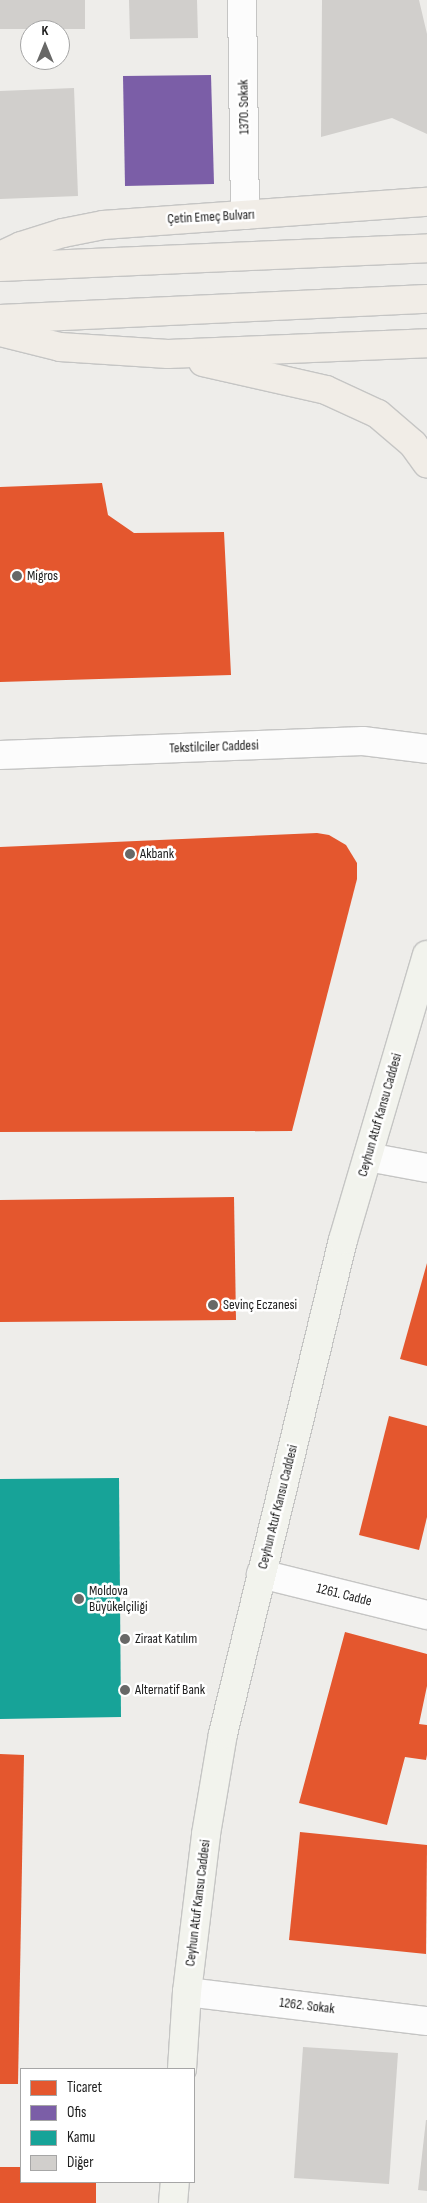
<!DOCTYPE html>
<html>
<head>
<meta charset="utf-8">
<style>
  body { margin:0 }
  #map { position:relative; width:427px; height:2203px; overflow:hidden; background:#eeedea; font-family:"Sofia Sans Condensed",sans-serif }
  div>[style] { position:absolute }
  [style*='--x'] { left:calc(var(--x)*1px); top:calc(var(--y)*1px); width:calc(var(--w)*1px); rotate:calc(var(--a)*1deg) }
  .shops>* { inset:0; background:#e4572e }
  .offices>* { inset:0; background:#7b5ea7 }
  .public>* { inset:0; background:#17a398 }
  .building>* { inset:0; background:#d1cfcc }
  .roads { filter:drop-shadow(1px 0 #c5c5c4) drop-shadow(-1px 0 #c5c5c4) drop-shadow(0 1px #c5c5c4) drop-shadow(0 -1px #c5c5c4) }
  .minor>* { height:28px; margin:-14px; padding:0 14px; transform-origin:14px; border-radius:14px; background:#fcfcfc }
  .tertiary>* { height:28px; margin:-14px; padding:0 14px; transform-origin:14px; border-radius:14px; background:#fcfcfc }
  .secondary>* { height:28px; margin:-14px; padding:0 14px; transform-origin:14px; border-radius:14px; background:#f2f3ed }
  .primary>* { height:28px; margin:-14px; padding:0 14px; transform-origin:14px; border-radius:14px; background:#f1ede7 }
  .dots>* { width:14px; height:14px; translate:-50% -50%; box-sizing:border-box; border:2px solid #fff; border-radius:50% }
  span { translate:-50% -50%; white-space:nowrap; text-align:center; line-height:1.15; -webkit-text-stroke:5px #fff; paint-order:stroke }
  .street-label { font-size:14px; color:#202020 }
  .poi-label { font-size:14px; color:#202020 }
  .left { translate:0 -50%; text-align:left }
  .legend { position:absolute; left:20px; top:2068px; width:175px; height:115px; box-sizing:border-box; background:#fff; border:1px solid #a6a6a6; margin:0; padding:6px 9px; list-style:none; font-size:15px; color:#202020 }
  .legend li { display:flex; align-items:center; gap:10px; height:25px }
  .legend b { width:25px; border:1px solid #a6a6a6 }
  .north { position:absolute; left:20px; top:20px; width:50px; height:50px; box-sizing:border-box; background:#fff; border:1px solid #a6a6a6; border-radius:50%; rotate:0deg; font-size:14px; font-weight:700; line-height:20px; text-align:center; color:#202020 }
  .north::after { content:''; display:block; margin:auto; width:18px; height:22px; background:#686867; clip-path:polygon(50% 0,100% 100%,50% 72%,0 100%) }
</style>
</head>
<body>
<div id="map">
  <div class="shops">
    <div style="clip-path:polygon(102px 483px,108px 515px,134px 533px,224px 532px,231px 675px,0 682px,0 487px)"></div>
    <div style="clip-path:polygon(317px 833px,329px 835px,346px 845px,357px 863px,357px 879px,292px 1131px,0 1132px,0 847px)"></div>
    <div style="clip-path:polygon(234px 1197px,236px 1320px,0 1322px,0 1200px)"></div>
    <div style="clip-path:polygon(427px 1263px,427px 1366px,400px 1359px)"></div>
    <div style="clip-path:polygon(389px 1416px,427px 1426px,427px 1517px,419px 1550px,359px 1535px)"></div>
    <div style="clip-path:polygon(345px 1632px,427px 1654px,427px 1686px,419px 1724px,427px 1725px,427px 1755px,426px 1760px,405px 1757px,387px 1825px,299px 1803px)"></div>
    <div style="clip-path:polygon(0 1754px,24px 1755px,18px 2084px,0 2084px)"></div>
    <div style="clip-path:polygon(300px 1832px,427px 1845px,426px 1954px,289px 1940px)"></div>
    <div style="clip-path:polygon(0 2167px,21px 2167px,21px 2182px,96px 2182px,96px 2203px,0 2203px)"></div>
  </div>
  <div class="offices">
    <div style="clip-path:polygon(211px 75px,214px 184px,125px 186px,123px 76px)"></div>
  </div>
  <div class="public">
    <div style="clip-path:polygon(119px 1478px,121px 1717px,0 1719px,0 1479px)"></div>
  </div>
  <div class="building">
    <div style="clip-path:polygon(0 0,85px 0,85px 29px,0 29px)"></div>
    <div style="clip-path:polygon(129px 0,197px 0,198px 38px,130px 39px)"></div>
    <div style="clip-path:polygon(322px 0,419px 0,427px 34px,427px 134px,392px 118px,321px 137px)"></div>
    <div style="clip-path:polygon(74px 88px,78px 196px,0 199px,0 91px)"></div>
    <div style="clip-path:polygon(303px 2047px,398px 2053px,389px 2184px,294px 2178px)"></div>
    <div style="clip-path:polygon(426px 2120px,427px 2120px,427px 2191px,418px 2190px)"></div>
  </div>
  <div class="roads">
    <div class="minor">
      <div style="--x:242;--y:0;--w:215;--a:89.2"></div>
      <div style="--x:368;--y:1157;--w:60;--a:10.6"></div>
      <div style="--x:261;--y:1574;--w:171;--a:13.9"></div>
      <div style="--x:187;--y:1992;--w:242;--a:6.9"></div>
    </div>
    <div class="tertiary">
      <div style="--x:0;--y:755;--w:363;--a:-2.2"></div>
      <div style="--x:363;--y:741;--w:64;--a:7.1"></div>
    </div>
    <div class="secondary">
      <div style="--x:182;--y:2069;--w:77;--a:-86.3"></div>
      <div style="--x:187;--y:1992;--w:159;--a:-83.1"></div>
      <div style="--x:206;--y:1834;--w:101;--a:-80.4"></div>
      <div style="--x:223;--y:1734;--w:508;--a:-76.35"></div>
      <div style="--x:343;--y:1240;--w:297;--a:-73.6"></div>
      <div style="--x:173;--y:2203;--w:21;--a:-85"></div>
    </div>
    <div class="primary">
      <div style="--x:0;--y:256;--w:23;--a:-25"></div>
      <div style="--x:21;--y:246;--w:44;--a:-17.2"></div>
      <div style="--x:63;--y:233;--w:41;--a:-11.3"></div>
      <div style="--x:103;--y:225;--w:325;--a:-4.1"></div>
      <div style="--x:0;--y:267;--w:427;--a:-2.5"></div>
      <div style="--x:0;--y:319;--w:427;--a:-2.7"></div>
      <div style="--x:0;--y:332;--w:62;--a:14"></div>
      <div style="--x:60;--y:347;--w:108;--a:3.7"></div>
      <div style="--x:168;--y:354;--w:259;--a:-2.4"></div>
      <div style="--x:203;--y:362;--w:126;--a:12.8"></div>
      <div style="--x:326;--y:390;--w:57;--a:24.8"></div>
      <div style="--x:378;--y:414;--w:46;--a:40.6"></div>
      <div style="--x:413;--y:444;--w:24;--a:54"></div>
    </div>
  </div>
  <div class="dots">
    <div style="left:17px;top:576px;background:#686867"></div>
    <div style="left:130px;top:854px;background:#686867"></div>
    <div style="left:213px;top:1305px;background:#686867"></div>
    <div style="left:79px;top:1599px;background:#686867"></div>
    <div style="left:125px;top:1639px;background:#686867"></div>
    <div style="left:125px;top:1690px;background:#686867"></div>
  </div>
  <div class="street-label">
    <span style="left:244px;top:107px;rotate:-91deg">1370. Sokak</span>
    <span style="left:211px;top:217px;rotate:-3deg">Çetin Emeç Bulvarı</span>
    <span style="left:214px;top:747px;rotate:-2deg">Tekstilciler Caddesi</span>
    <span style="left:380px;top:1115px;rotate:-74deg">Ceyhun Atuf Kansu Caddesi</span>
    <span style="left:278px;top:1507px;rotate:-76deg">Ceyhun Atuf Kansu Caddesi</span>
    <span style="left:344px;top:1595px;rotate:14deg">1261. Cadde</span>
    <span style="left:198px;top:1903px;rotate:-83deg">Ceyhun Atuf Kansu Caddesi</span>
    <span style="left:307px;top:2006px;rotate:7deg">1262. Sokak</span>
  </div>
  <div class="poi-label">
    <span class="left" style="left:27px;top:576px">Migros</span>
    <span class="left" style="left:140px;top:854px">Akbank</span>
    <span class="left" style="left:223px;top:1305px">Sevinç Eczanesi</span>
    <span class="left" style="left:89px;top:1599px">Moldova<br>Büyükelçiliği</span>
    <span class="left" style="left:135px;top:1639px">Ziraat Katılım</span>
    <span class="left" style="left:135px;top:1690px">Alternatif Bank</span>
  </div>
  <ul class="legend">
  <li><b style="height:14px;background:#e4572e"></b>Ticaret</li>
  <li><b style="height:14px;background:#7b5ea7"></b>Ofis</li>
  <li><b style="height:14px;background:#17a398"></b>Kamu</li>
  <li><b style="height:14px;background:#d1cfcc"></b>Diğer</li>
  </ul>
  <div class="north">K</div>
</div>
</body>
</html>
